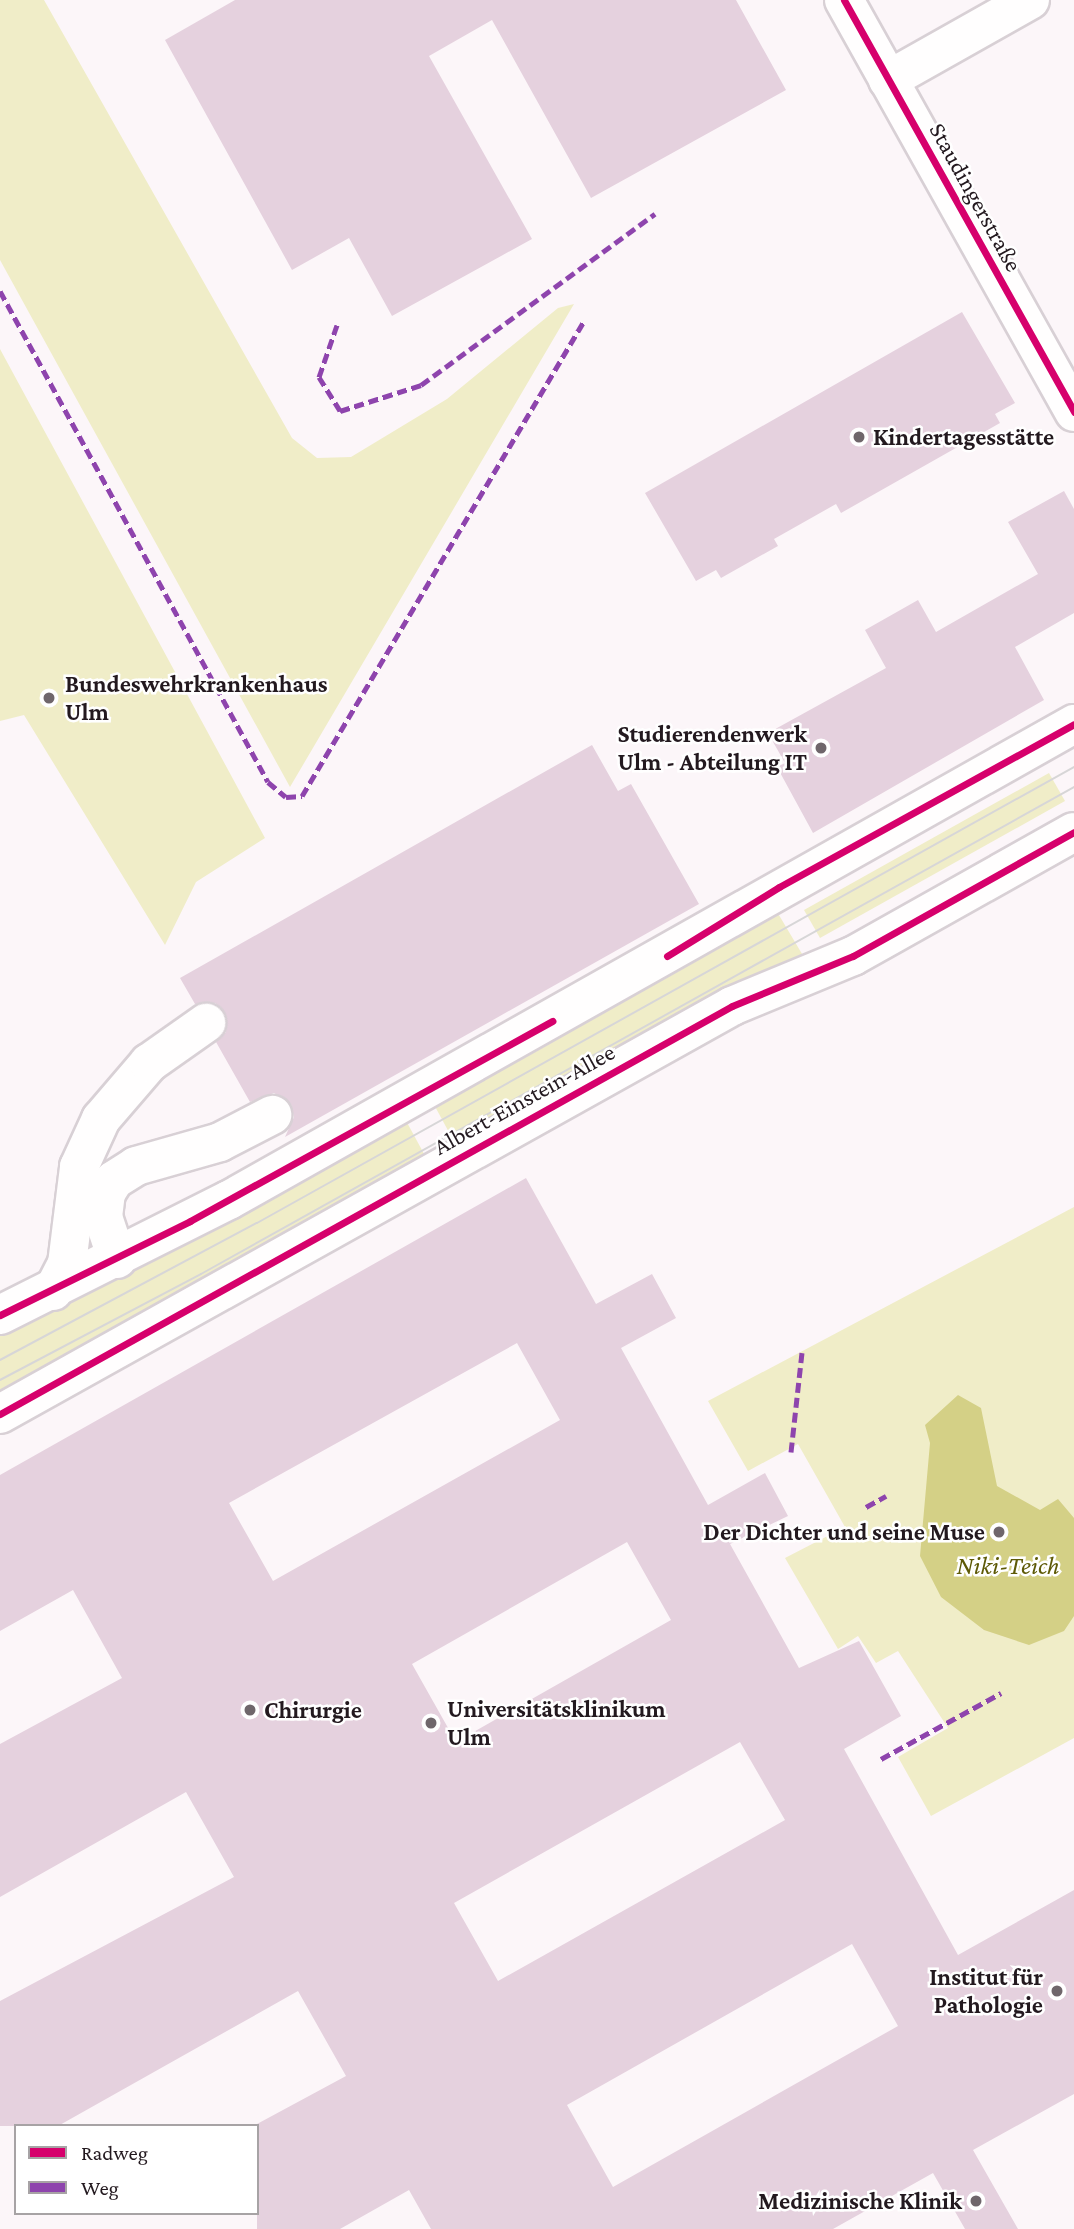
<!DOCTYPE html>
<html>
<head>
<meta charset="utf-8">
<style>
  body { margin:0 }
  #map { position:relative; width:1074px; height:2229px; overflow:hidden; background:#fcf6f9; font-family:"Crimson Pro",serif }
  div>[style] { position:absolute }
  [style*='--x'] { left:calc(var(--x)*1px); top:calc(var(--y)*1px); width:calc(var(--w)*1px); rotate:calc(var(--a)*1deg) }
  .green>* { inset:0; background:#f0edc8 }
  .water>* { inset:0; background:#d4d086 }
  .building>* { inset:0; background:#e5d1de }
  .roads { filter:drop-shadow(2px 0 #d8d0d5) drop-shadow(-2px 0 #d8d0d5) drop-shadow(0 2px #d8d0d5) drop-shadow(0 -2px #d8d0d5) }
  .minor>* { height:38px; margin:-19px; padding:0 19px; transform-origin:19px; border-radius:19px; background:#fffefe }
  .tram>* { height:2px; margin:-1px; padding:0 1px; transform-origin:1px; border-radius:1px; background:#d7d6d7 }
  .quiet>* { height:5px; margin-top:-2.5px; transform-origin:0; background:repeating-linear-gradient(90deg,#8e44ad 0 10px,transparent 0 15px) }
  .cycleway>* { height:7px; margin:-3.5px; padding:0 3.5px; transform-origin:3.5px; border-radius:3.5px; background:#d6006c }
  .dots>* { width:19px; height:19px; translate:-50% -50%; box-sizing:border-box; border:4px solid #fff; border-radius:50% }
  span { translate:-50% -50%; white-space:nowrap; text-align:center; line-height:1.15; -webkit-text-stroke:5px #fff; paint-order:stroke }
  .street-label { font-size:24px; color:#23191f }
  .poi-label { font-size:24px; color:#23191f; font-weight:700 }
  .left { translate:0 -50%; text-align:left }
  .right { translate:-100% -50%; text-align:right }
  .water-label { font-size:26px; color:#5e5a07; font-style:italic }
  .legend { position:absolute; left:14px; top:2124px; width:245px; height:91px; box-sizing:border-box; background:#fff; border:2px solid #a7a3a5; margin:0; padding:9px 12px; list-style:none; font-size:21px; color:#23191f }
  .legend li { display:flex; align-items:center; gap:14px; height:35px }
  .legend b { width:35px; border:2px solid #a7a3a5 }
</style>
</head>
<body>
<div id="map">
  <div class="green">
    <div style="clip-path:polygon(0 0,44px 0,292px 438px,317px 458px,351px 457px,447px 399px,558px 308px,574px 304px,290px 787px,0 260px)"></div>
    <div style="clip-path:polygon(0 349px,265px 838px,196px 882px,165px 945px,24px 715px,0 721px)"></div>
    <div style="clip-path:polygon(1049px 773px,1065px 801px,820px 938px,804px 910px)"></div>
    <div style="clip-path:polygon(773px 905px,808px 964px,457px 1147px,432px 1101px)"></div>
    <div style="clip-path:polygon(404px 1117px,429px 1163px,0 1402px,0 1336px)"></div>
    <div style="clip-path:polygon(1074px 1207px,1074px 1738px,931px 1816px,898px 1757px,948px 1728px,898px 1651px,876px 1663px,858px 1636px,838px 1649px,785px 1558px,845px 1527px,798px 1444px,748px 1471px,708px 1401px)"></div>
  </div>
  <div class="water">
    <div style="clip-path:polygon(958px 1395px,981px 1408px,997px 1486px,1040px 1510px,1058px 1499px,1074px 1518px,1074px 1616px,1064px 1631px,1029px 1645px,984px 1630px,941px 1597px,920px 1556px,930px 1443px,925px 1425px)"></div>
  </div>
  <div class="building">
    <div style="clip-path:polygon(235px 0,736px 0,786px 90px,591px 198px,492px 20px,429px 56px,532px 239px,392px 316px,349px 238px,292px 270px,165px 40px)"></div>
    <div style="clip-path:polygon(962px 312px,1015px 403px,995px 414px,1000px 423px,841px 513px,836px 504px,774px 539px,778px 546px,721px 578px,716px 570px,696px 581px,645px 493px)"></div>
    <div style="clip-path:polygon(1064px 491px,1074px 509px,1074px 613px,1015px 647px,1044px 700px,813px 833px,777px 767px,785px 763px,768px 733px,886px 668px,865px 630px,918px 600px,936px 632px,1038px 574px,1008px 522px)"></div>
    <div style="clip-path:polygon(592px 745px,618px 791px,631px 784px,699px 904px,285px 1137px,294px 1117px,291px 1104px,274px 1093px,250px 1102px,216px 1042px,226px 1032px,224px 1011px,215px 1003px,195px 1004px,180px 978px)"></div>
    <div style="clip-path:polygon(evenodd,526px 1178px,596px 1304px,652px 1274px,676px 1318px,621px 1348px,708px 1505px,765px 1473px,788px 1516px,730px 1544px,799px 1668px,859px 1641px,901px 1716px,844px 1749px,958px 1955px,1074px 1890px,1074px 2094px,973px 2150px,1018px 2229px,965px 2229px,933px 2173px,833px 2229px,431px 2229px,409px 2190px,340px 2229px,257px 2229px,257px 2124px,346px 2076px,298px 1991px,58px 2126px,0 2126px,0 2001px,234px 1877px,186px 1792px,0 1897px,0 1744px,122px 1678px,73px 1590px,0 1631px,0 1475px,526px 1178px,517px 1343px,560px 1420px,273px 1581px,229px 1503px,517px 1343px,526px 1178px,627px 1542px,671px 1620px,456px 1742px,412px 1664px,627px 1542px,526px 1178px,740px 1742px,785px 1820px,498px 1981px,454px 1903px,740px 1742px,526px 1178px,852px 1944px,898px 2026px,613px 2187px,567px 2105px,852px 1944px)"></div>
  </div>
  <div class="roads">
    <div class="minor">
      <div style="--x:844;--y:0;--w:472;--a:60.8"></div>
      <div style="--x:888;--y:80;--w:163;--a:-29.4"></div>
      <div style="--x:117;--y:1259;--w:44;--a:-108.4"></div>
      <div style="--x:103;--y:1217;--w:24;--a:-83"></div>
      <div style="--x:106;--y:1193;--w:15;--a:-58"></div>
      <div style="--x:114;--y:1180;--w:26;--a:-32"></div>
      <div style="--x:136;--y:1166;--w:87;--a:-15.9"></div>
      <div style="--x:220;--y:1142;--w:59;--a:-27.4"></div>
      <div style="--x:53;--y:1291;--w:30;--a:-63"></div>
      <div style="--x:67;--y:1264;--w:98;--a:-82.9"></div>
      <div style="--x:79;--y:1167;--w:53;--a:-65.4"></div>
      <div style="--x:101;--y:1119;--w:74;--a:-49.4"></div>
      <div style="--x:149;--y:1063;--w:70;--a:-35.1"></div>
      <div style="--x:0;--y:1315;--w:256;--a:-26.7"></div>
      <div style="--x:229;--y:1200;--w:970;--a:-29.39"></div>
      <div style="--x:0;--y:1414;--w:838;--a:-29.13"></div>
      <div style="--x:732;--y:1006;--w:131;--a:-22.5"></div>
      <div style="--x:853;--y:956;--w:253;--a:-29.3"></div>
    </div>
  </div>
  <div class="tram">
    <div style="--x:0;--y:1360;--w:291;--a:-28.1"></div>
    <div style="--x:257;--y:1223;--w:936;--a:-29.17"></div>
    <div style="--x:0;--y:1380;--w:227;--a:-27.8"></div>
    <div style="--x:201;--y:1274;--w:1000;--a:-29.15"></div>
  </div>
  <div class="quiet">
    <div style="--x:0;--y:291;--w:559;--a:61.37"></div>
    <div style="--x:268;--y:782;--w:23;--a:40"></div>
    <div style="--x:286;--y:797;--w:16;--a:-4"></div>
    <div style="--x:302;--y:796;--w:552;--a:-59.3"></div>
    <div style="--x:337;--y:325;--w:55;--a:109.1"></div>
    <div style="--x:319;--y:377;--w:40;--a:58"></div>
    <div style="--x:340;--y:411;--w:85;--a:-17.8"></div>
    <div style="--x:421;--y:385;--w:290;--a:-36.2"></div>
    <div style="--x:791;--y:1452;--w:100;--a:-83.7"></div>
    <div style="--x:866;--y:1507;--w:23;--a:-29"></div>
    <div style="--x:881;--y:1759;--w:137;--a:-28.8"></div>
  </div>
  <div class="cycleway">
    <div style="--x:844;--y:0;--w:472;--a:60.8"></div>
    <div style="--x:667;--y:956;--w:132;--a:-31.6"></div>
    <div style="--x:779;--y:887;--w:337;--a:-28.9"></div>
    <div style="--x:0;--y:1315;--w:212;--a:-26.3"></div>
    <div style="--x:190;--y:1221;--w:414;--a:-28.9"></div>
    <div style="--x:0;--y:1414;--w:838;--a:-29.13"></div>
    <div style="--x:732;--y:1006;--w:131;--a:-22.5"></div>
    <div style="--x:853;--y:956;--w:253;--a:-29.3"></div>
  </div>
  <div class="dots">
    <div style="left:859px;top:437px;background:#6f666b"></div>
    <div style="left:49px;top:698px;background:#6f666b"></div>
    <div style="left:821px;top:748px;background:#6f666b"></div>
    <div style="left:999px;top:1532px;background:#6f666b"></div>
    <div style="left:250px;top:1710px;background:#6f666b"></div>
    <div style="left:431px;top:1723px;background:#6f666b"></div>
    <div style="left:1057px;top:1991px;background:#6f666b"></div>
    <div style="left:976px;top:2201px;background:#6f666b"></div>
  </div>
  <div class="street-label">
    <span style="left:976px;top:197px;rotate:61deg">Staudingerstraße</span>
    <span style="left:524px;top:1099px;rotate:-29deg">Albert-Einstein-Allee</span>
  </div>
  <div class="poi-label">
    <span class="left" style="left:873px;top:437px">Kindertagesstätte</span>
    <span class="left" style="left:65px;top:698px">Bundeswehrkrankenhaus<br>Ulm</span>
    <span class="right" style="left:807px;top:748px">Studierendenwerk<br>Ulm - Abteilung IT</span>
    <span class="right" style="left:985px;top:1532px">Der Dichter und seine Muse</span>
    <span class="left" style="left:447px;top:1723px">Universitätsklinikum<br>Ulm</span>
    <span class="left" style="left:264px;top:1710px">Chirurgie</span>
    <span class="right" style="left:1043px;top:1991px">Institut für<br>Pathologie</span>
    <span class="right" style="left:962px;top:2201px">Medizinische Klinik</span>
  </div>
  <div class="water-label">
    <span style="left:1008px;top:1566px">Niki-Teich</span>
  </div>
  <ul class="legend">
  <li><b style="height:9px;background:#d6006c"></b>Radweg</li>
  <li><b style="height:9px;background:#8e44ad"></b>Weg</li>
  </ul>
</div>
</body>
</html>
